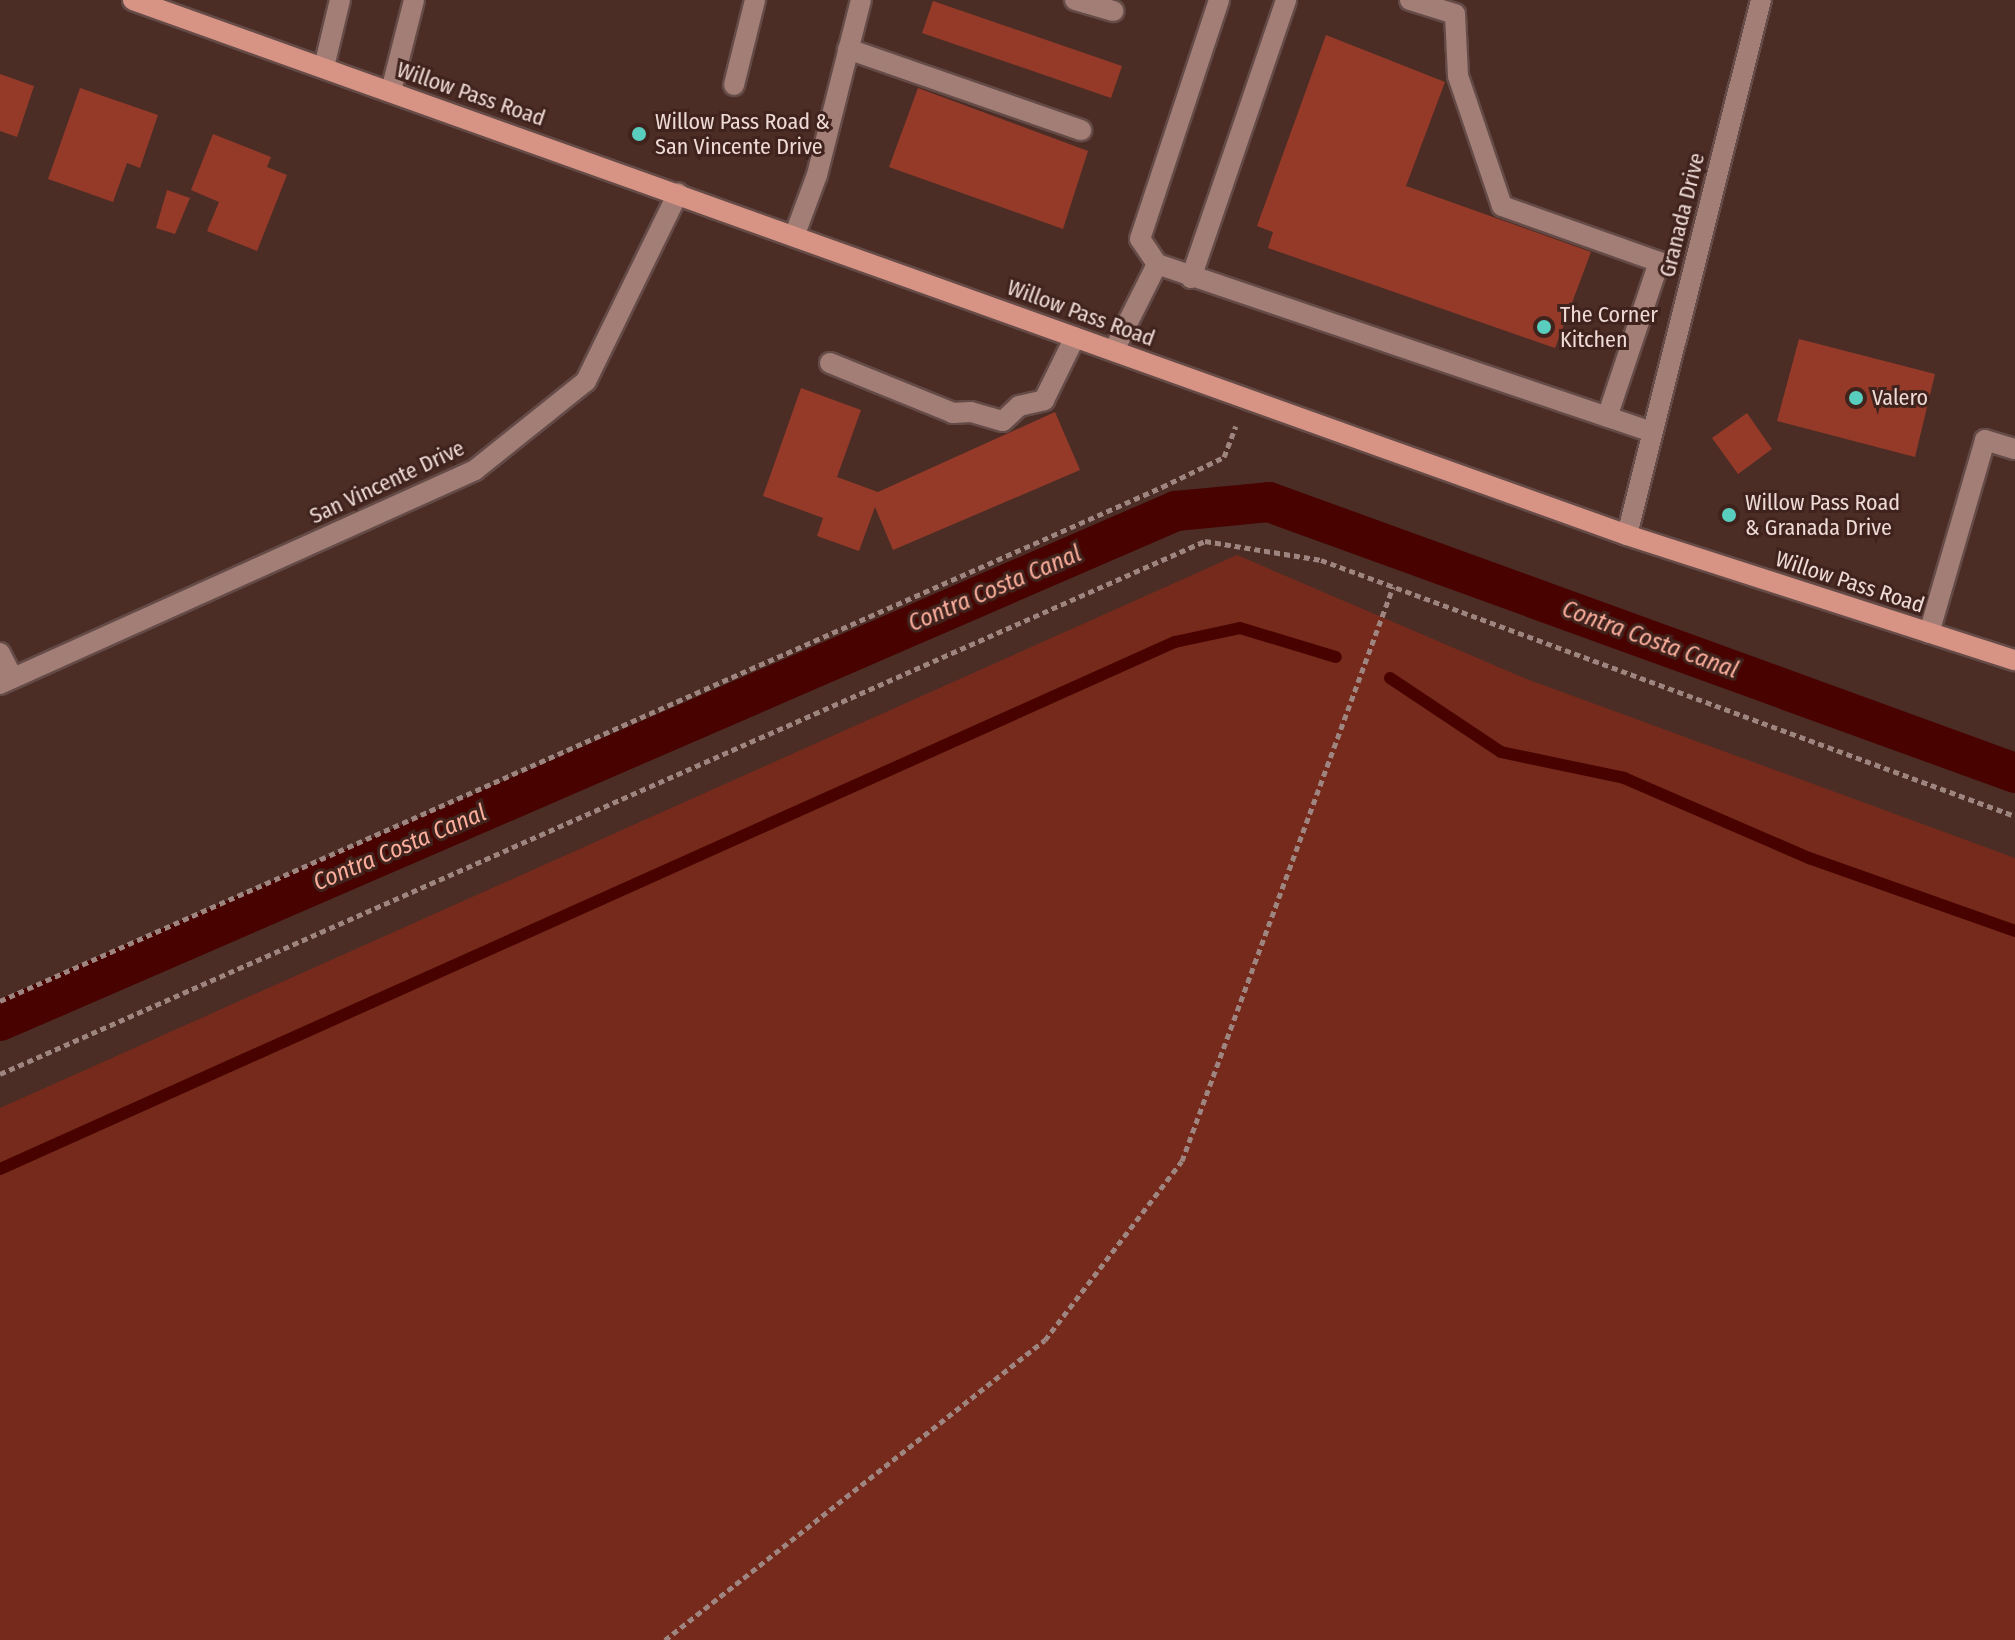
<!DOCTYPE html>
<html>
<head>
<meta charset="utf-8">
<style>
  body { margin:0 }
  #map { position:relative; width:2015px; height:1640px; overflow:hidden; background:#4b2d26; font-family:"Fira Sans Condensed",sans-serif }
  div>[style] { position:absolute }
  [style*='--x'] { left:calc(var(--x)*1px); top:calc(var(--y)*1px); width:calc(var(--w)*1px); rotate:calc(var(--a)*1deg) }
  .green>* { inset:0; background:#752a1b }
  .stream>* { height:12px; margin:-6px; padding:0 6px; transform-origin:6px; border-radius:6px; background:#480300 }
  .canal>* { height:40px; margin:-20px; padding:0 20px; transform-origin:20px; border-radius:20px; background:#480300 }
  .building>* { inset:0; background:#953a28 }
  .path>* { height:5px; margin-top:-2.5px; transform-origin:0; background:repeating-linear-gradient(90deg,#9e8580 0 6px,transparent 0 10px) }
  .roads { filter:drop-shadow(2px 0 #654b47) drop-shadow(-2px 0 #654b47) drop-shadow(0 2px #654b47) drop-shadow(0 -2px #654b47) }
  .minor>* { height:20px; margin:-10px; padding:0 10px; transform-origin:10px; border-radius:10px; background:#a27e76 }
  .major>* { height:20px; margin:-10px; padding:0 10px; transform-origin:10px; border-radius:10px; background:#d79384 }
  .dots>* { width:22px; height:22px; translate:-50% -50%; box-sizing:border-box; border:4px solid #40231d; border-radius:50% }
  span { translate:-50% -50%; white-space:nowrap; text-align:center; line-height:1.15; -webkit-text-stroke:6px #40231d; paint-order:stroke }
  .street-label { font-size:22px; color:#eedad6 }
  .poi-label { font-size:22px; color:#eedad6 }
  .left { translate:0 -50%; text-align:left }
  .water-label { font-size:24px; color:#fbae9c; font-style:italic }
</style>
</head>
<body>
<div id="map">
  <div class="green">
    <div style="clip-path:polygon(1237px 555px,1524px 678px,2015px 858px,2015px 1640px,0 1640px,0 1108px)"></div>
  </div>
  <div class="stream">
    <div style="--x:1390;--y:678;--w:133;--a:33.7"></div>
    <div style="--x:1501;--y:752;--w:126;--a:11.9"></div>
    <div style="--x:1624;--y:778;--w:202;--a:23.4"></div>
    <div style="--x:1809;--y:858;--w:219;--a:19.5"></div>
    <div style="--x:0;--y:1169;--w:1288;--a:-24.16"></div>
    <div style="--x:1175;--y:642;--w:66;--a:-12.2"></div>
    <div style="--x:1240;--y:628;--w:100;--a:16.8"></div>
  </div>
  <div class="canal">
    <div style="--x:0;--y:1021;--w:1282;--a:-23.45"></div>
    <div style="--x:1176;--y:511;--w:93;--a:-5.5"></div>
    <div style="--x:1269;--y:502;--w:794;--a:19.96"></div>
  </div>
  <div class="building">
    <div style="clip-path:polygon(933px 1px,1122px 66px,1111px 98px,922px 33px)"></div>
    <div style="clip-path:polygon(1326px 35px,1445px 82px,1406px 186px,1591px 252px,1555px 348px,1268px 248px,1273px 232px,1257px 226px)"></div>
    <div style="clip-path:polygon(0 74px,34px 86px,17px 137px,0 131px)"></div>
    <div style="clip-path:polygon(80px 88px,158px 115px,140px 168px,127px 163px,113px 202px,48px 179px)"></div>
    <div style="clip-path:polygon(918px 88px,1088px 151px,1063px 229px,889px 167px)"></div>
    <div style="clip-path:polygon(213px 134px,271px 157px,267px 167px,287px 175px,257px 251px,207px 231px,219px 202px,191px 190px)"></div>
    <div style="clip-path:polygon(167px 190px,190px 198px,175px 234px,156px 228px)"></div>
    <div style="clip-path:polygon(1799px 339px,1935px 374px,1915px 457px,1777px 421px)"></div>
    <div style="clip-path:polygon(801px 388px,861px 410px,837px 477px,878px 492px,1055px 412px,1080px 470px,893px 550px,875px 507px,859px 551px,817px 536px,823px 518px,763px 496px)"></div>
    <div style="clip-path:polygon(1747px 413px,1772px 449px,1738px 474px,1712px 438px)"></div>
  </div>
  <div class="path">
    <div style="--x:0;--y:1001;--w:1271;--a:-23.86"></div>
    <div style="--x:1162;--y:487;--w:69;--a:-25.8"></div>
    <div style="--x:1224;--y:457;--w:33;--a:-69"></div>
    <div style="--x:0;--y:1074;--w:1318;--a:-23.86"></div>
    <div style="--x:1205;--y:541;--w:118;--a:9.3"></div>
    <div style="--x:1321;--y:560;--w:740;--a:20.25"></div>
    <div style="--x:665;--y:1640;--w:484;--a:-38.3"></div>
    <div style="--x:1045;--y:1340;--w:225;--a:-52.6"></div>
    <div style="--x:1182;--y:1161;--w:612;--a:-69.82"></div>
  </div>
  <div class="roads">
    <div class="minor">
      <div style="--x:1075;--y:0;--w:40;--a:16"></div>
      <div style="--x:1410;--y:0;--w:47;--a:17.3"></div>
      <div style="--x:1455;--y:14;--w:62;--a:87.2"></div>
      <div style="--x:1458;--y:76;--w:137;--a:71.3"></div>
      <div style="--x:1502;--y:206;--w:167;--a:19.6"></div>
      <div style="--x:1659;--y:262;--w:163;--a:108.5"></div>
      <div style="--x:848;--y:49;--w:247;--a:19.2"></div>
      <div style="--x:324;--y:67;--w:69;--a:-76.6"></div>
      <div style="--x:734;--y:85;--w:88;--a:-76.1"></div>
      <div style="--x:391;--y:91;--w:94;--a:-75.8"></div>
      <div style="--x:795;--y:234;--w:63;--a:-69.6"></div>
      <div style="--x:817;--y:175;--w:180;--a:-75.9"></div>
      <div style="--x:1157;--y:264;--w:30;--a:-124"></div>
      <div style="--x:1140;--y:239;--w:252;--a:-71.7"></div>
      <div style="--x:1191;--y:278;--w:294;--a:-71.1"></div>
      <div style="--x:1114;--y:350;--w:96;--a:-63.4"></div>
      <div style="--x:1157;--y:264;--w:523;--a:18.75"></div>
      <div style="--x:830;--y:363;--w:133;--a:22.1"></div>
      <div style="--x:953;--y:413;--w:18;--a:-3"></div>
      <div style="--x:971;--y:412;--w:33;--a:16"></div>
      <div style="--x:1003;--y:421;--w:22;--a:-43"></div>
      <div style="--x:1019;--y:406;--w:26;--a:-13"></div>
      <div style="--x:1044;--y:400;--w:70;--a:-63.8"></div>
      <div style="--x:1627;--y:535;--w:552;--a:-75.94"></div>
      <div style="--x:1929;--y:633;--w:201;--a:-73.8"></div>
      <div style="--x:1985;--y:440;--w:31;--a:17"></div>
      <div style="--x:0;--y:653;--w:28;--a:63"></div>
      <div style="--x:0;--y:684;--w:521;--a:-24.25"></div>
      <div style="--x:475;--y:470;--w:142;--a:-38.7"></div>
      <div style="--x:586;--y:381;--w:209;--a:-63.9"></div>
    </div>
    <div class="major">
      <div style="--x:133;--y:0;--w:1587;--a:19.7"></div>
      <div style="--x:1627;--y:535;--w:408;--a:17.9"></div>
    </div>
  </div>
  <div class="dots">
    <div style="left:639px;top:134px;background:#59cebe"></div>
    <div style="left:1544px;top:327px;background:#59cebe"></div>
    <div style="left:1856px;top:398px;background:#59cebe"></div>
    <div style="left:1729px;top:515px;background:#59cebe"></div>
  </div>
  <div class="street-label">
    <span style="left:471px;top:94px;rotate:19deg">Willow Pass Road</span>
    <span style="left:1682px;top:215px;rotate:-76deg">Granada Drive</span>
    <span style="left:1081px;top:313px;rotate:20deg">Willow Pass Road</span>
    <span style="left:387px;top:482px;rotate:-25deg">San Vincente Drive</span>
    <span style="left:1850px;top:582px;rotate:18deg">Willow Pass Road</span>
  </div>
  <div class="poi-label">
    <span class="left" style="left:655px;top:134px">Willow Pass Road &amp;<br>San Vincente Drive</span>
    <span class="left" style="left:1560px;top:327px">The Corner<br>Kitchen</span>
    <span class="left" style="left:1872px;top:398px">Valero</span>
    <span class="left" style="left:1745px;top:515px">Willow Pass Road<br>&amp; Granada Drive</span>
  </div>
  <div class="water-label">
    <span style="left:995px;top:589px;rotate:-23deg">Contra Costa Canal</span>
    <span style="left:1650px;top:640px;rotate:20deg">Contra Costa Canal</span>
    <span style="left:400px;top:848px;rotate:-23deg">Contra Costa Canal</span>
  </div>
</div>
</body>
</html>
